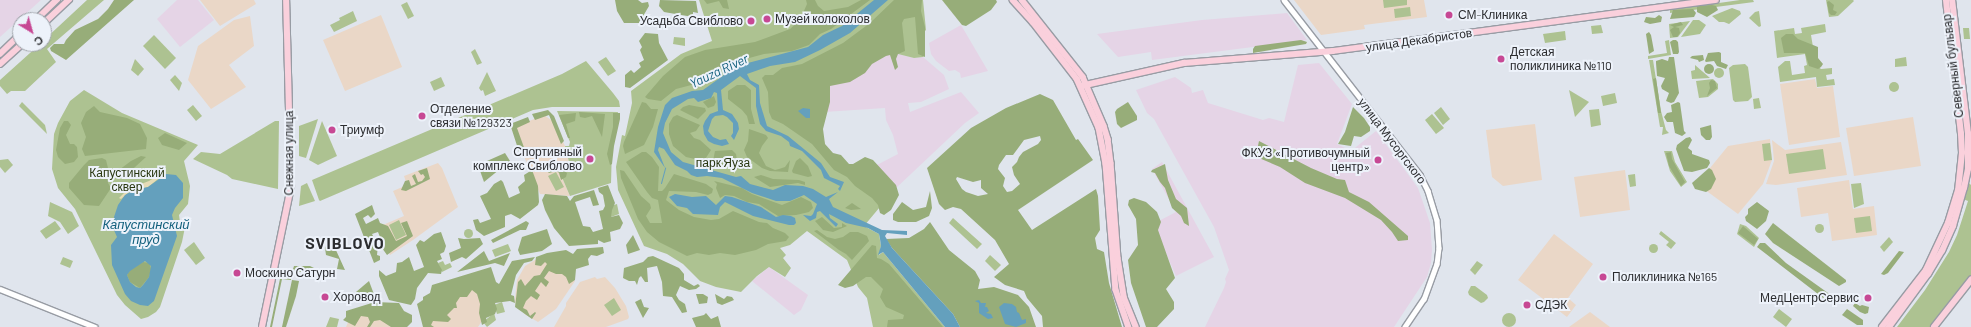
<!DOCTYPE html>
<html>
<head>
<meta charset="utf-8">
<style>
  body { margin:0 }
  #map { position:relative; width:1971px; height:327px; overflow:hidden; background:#e0e5ed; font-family:Barlow,sans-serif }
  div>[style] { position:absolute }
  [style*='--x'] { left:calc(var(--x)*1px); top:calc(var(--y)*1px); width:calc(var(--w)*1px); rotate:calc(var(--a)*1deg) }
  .industrial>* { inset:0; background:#e5d4e6 }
  .education>* { inset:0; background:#ead7c7 }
  .green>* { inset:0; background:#adc291 }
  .round { border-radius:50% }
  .forest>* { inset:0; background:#97ad79 }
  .sand>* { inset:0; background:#e5dbb6 }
  .water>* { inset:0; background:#64a0bd }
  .stream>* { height:1px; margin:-0.5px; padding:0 0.5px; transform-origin:0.5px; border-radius:0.5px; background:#64a0bd }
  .roads { filter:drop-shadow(1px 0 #989ca4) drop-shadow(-1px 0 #989ca4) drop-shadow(0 1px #989ca4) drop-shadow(0 -1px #989ca4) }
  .minor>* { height:4.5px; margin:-2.25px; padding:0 2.25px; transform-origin:2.25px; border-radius:2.25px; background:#fff }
  .major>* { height:5.5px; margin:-2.75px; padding:0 2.75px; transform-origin:2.75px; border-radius:2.75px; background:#fad0dc }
  .dots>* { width:11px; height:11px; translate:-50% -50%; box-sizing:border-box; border:2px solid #edf2fa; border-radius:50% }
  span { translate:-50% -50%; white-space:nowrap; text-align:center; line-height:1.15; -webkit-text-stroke:4px #edf2fa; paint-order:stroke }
  .poi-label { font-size:12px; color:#2b2c2f }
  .left { translate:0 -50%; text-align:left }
  .right { translate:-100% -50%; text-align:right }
  .street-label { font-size:12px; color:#2b2c2f }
  .park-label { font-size:12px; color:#293710 }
  .water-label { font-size:13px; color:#13607d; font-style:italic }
  .district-label { font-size:16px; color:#2b2c2f; font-weight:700; letter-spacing:1px }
  .north { position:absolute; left:12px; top:12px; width:40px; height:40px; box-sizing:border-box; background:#edf2fa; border:1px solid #9fa3a9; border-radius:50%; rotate:143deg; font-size:11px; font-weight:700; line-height:16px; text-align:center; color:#2b2c2f }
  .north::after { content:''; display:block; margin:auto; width:14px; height:18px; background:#c74894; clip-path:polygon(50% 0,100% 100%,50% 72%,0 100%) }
</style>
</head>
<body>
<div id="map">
  <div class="industrial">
    <div style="clip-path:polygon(0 0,41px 0,0 37px)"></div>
    <div style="clip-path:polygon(177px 0,198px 0,214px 20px,180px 47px,157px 19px)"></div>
    <div style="clip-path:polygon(1287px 13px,1307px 40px,1152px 60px,1151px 52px,1118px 57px,1097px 34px,1202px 20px)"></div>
    <div style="clip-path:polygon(961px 25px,988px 71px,961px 78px,960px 73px,955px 70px,949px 71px,936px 61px,931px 54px,929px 43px)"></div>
    <div style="clip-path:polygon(890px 52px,914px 58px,923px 57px,944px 75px,949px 89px,921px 102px,908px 103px,910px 112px,961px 92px,979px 113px,965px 123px,895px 189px,873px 167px,898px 154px,893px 135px,886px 120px,885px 108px,824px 112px,829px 82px)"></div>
    <div style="clip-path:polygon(1319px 63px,1352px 104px,1337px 144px,1351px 151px,1376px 131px,1418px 188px,1430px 223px,1432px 250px,1431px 263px,1427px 277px,1394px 327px,1205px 327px,1224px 288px,1226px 282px,1225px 279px,1229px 270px,1214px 227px,1154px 119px,1147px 113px,1136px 90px,1175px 77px,1191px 88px,1192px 93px,1203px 90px,1208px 103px,1263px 120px,1269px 118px,1284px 122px,1298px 65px)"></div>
    <div style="clip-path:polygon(1162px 162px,1214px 257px,1176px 276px,1153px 224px,1176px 212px,1152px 169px)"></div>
    <div style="clip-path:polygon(769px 267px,808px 295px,801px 310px,794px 315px,752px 281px)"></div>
  </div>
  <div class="education">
    <div style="clip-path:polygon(200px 0,254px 0,256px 4px,220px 26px)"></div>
    <div style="clip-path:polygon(1294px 0,1424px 0,1427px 17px,1364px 25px,1365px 29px,1321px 35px)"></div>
    <div style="clip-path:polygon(381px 15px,402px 67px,345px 91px,323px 40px)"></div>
    <div style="clip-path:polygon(250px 16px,254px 46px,229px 65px,246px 87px,211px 109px,188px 80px,198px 46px,234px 20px)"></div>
    <div style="clip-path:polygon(1815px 79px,1817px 88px,1833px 86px,1840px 137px,1789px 145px,1780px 84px)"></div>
    <div style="clip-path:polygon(544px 115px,554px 122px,565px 146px,571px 170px,561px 175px,570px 196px,540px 194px,512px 128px)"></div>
    <div style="clip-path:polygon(1913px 117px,1921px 166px,1854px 176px,1846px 128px)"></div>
    <div style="clip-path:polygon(1535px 124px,1542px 180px,1503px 186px,1492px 177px,1486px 130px)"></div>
    <div style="clip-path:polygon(1770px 139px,1772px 160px,1763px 184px,1738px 214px,1697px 184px,1728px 146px)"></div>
    <div style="clip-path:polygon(1772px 140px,1785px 150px,1841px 142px,1847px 175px,1776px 185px,1766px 184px,1774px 161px)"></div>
    <div style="clip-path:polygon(438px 163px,442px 168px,458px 207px,413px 240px,390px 255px,378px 227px,404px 216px,393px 191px,407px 185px,404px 176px)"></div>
    <div style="clip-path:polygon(1625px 170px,1630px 210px,1580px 217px,1574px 177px)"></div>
    <div style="clip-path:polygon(1849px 180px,1853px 209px,1874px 206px,1877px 235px,1832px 241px,1828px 213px,1801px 217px,1797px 188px)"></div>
    <div style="clip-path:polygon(1554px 234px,1593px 264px,1568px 298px,1576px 305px,1567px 317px,1518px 280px)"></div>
    <div style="clip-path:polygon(540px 257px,575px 281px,556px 309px,538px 322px,526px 315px,516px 306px,515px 299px,517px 280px,525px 266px)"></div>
    <div style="clip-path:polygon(595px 277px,597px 279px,605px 277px,615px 288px,626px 306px,629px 317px,628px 319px,606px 327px,554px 327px,566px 306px,566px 303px,580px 282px)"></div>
    <div style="clip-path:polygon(481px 287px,488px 312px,478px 327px,429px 327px,439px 297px)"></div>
    <div style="clip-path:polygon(363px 311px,399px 327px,346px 327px,349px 320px)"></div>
    <div style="clip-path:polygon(1590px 312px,1610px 327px,1569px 327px)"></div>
  </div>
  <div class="green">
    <div style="clip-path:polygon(87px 0,104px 0,47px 49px,56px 62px,25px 91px,11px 91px,7px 94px,0 86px,0 80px,40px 44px,44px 44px,44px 40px)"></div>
    <div style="clip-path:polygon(699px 0,923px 0,926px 30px,921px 35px,925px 55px,923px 57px,914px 58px,890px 52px,830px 82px,821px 127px,827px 155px,895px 189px,864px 226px,879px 234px,881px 246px,879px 255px,883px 252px,945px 327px,873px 327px,867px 298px,858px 287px,847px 260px,807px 231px,790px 245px,780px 248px,786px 255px,783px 258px,791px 268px,785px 277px,769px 267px,757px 276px,741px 292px,716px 287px,700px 281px,683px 264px,667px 254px,644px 246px,618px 190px,616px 167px,622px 135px,625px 136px,632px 103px,631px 91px,681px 54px,712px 41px)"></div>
    <div style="clip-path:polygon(1383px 0,1407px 0,1407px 5px,1384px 8px)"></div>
    <div style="clip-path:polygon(1740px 0,1753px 0,1754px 2px,1670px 13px,1670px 10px)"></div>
    <div style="clip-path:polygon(1826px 0,1853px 0,1854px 1px,1838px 16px,1829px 17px)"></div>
    <div style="clip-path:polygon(407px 2px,414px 16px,408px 19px,401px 5px)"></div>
    <div style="clip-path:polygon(1410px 7px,1411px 16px,1395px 18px,1394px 9px)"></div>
    <div style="clip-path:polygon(1732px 8px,1740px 11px,1741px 14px,1729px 24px,1724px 22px,1719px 22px,1712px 16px)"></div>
    <div style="clip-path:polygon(353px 11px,357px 21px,334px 32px,330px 25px,340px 20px,339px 18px)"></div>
    <div style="clip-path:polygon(1759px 11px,1761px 26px,1759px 27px,1749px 18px,1755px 12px)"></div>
    <div style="clip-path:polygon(1693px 20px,1699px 20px,1706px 25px,1700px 34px,1681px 37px)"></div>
    <div style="clip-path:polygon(1690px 21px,1678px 37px,1670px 38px,1669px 24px)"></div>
    <div style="clip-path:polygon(1825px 24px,1826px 32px,1811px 35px,1816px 65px,1821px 69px,1832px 68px,1832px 74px,1826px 75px,1827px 80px,1834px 79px,1835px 85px,1817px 87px,1816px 77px,1780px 82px,1778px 67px,1785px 61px,1790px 61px,1792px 75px,1805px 73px,1804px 66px,1807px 65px,1805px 54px,1777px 58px,1774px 31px,1794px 28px,1795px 34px,1802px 33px,1801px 28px)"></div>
    <div style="clip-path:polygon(1601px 25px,1603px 33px,1592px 34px,1591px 26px)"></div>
    <div style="clip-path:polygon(1963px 28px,1969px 28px,1970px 39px,1964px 39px)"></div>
    <div style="clip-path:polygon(1565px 31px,1566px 40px,1545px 43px,1543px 34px)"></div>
    <div style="clip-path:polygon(154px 35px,176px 58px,165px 69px,143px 46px)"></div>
    <div style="clip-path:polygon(674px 37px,685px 38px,685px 46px,673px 44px)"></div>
    <div style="clip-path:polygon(1669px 40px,1671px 55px,1648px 59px,1648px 56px,1667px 53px,1665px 41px)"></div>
    <div style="clip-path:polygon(475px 49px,482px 63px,477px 65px,471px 52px)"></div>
    <div style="clip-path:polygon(606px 57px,616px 71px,608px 76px,598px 62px)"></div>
    <div style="clip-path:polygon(1906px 57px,1907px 66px,1895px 67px,1895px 59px)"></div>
    <div style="clip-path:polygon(135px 59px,144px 69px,138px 76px,131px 70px)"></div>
    <div style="clip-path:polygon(1649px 60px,1653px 60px,1661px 111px,1666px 130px,1669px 133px,1662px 135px,1663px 127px,1660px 127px)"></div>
    <div style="clip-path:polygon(586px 61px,613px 93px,619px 101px,620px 107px,552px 107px,533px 110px,320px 201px,319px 200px,312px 180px,562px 74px)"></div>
    <div style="clip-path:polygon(1745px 64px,1748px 67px,1752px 97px,1748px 101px,1735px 102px,1733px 100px,1729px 68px,1733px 65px)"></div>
    <div style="clip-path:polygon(1695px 65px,1710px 78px,1692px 79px,1691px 71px,1695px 70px)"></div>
    <div class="round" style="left:1714px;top:68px;width:10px;height:10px"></div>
    <div style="clip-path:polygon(487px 72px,496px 91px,485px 96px,483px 90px,481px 91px,479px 88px)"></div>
    <div style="clip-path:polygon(175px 75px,182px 83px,179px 91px,170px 80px)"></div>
    <div style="clip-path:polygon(441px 77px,445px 86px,434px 91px,430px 82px)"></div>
    <div style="clip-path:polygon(1713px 79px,1718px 84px,1718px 89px,1708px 97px,1699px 98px,1696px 81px)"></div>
    <div class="round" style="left:1889px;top:82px;width:10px;height:10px"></div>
    <div style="clip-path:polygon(84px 90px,122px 113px,198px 145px,184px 161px,190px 186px,188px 204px,179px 215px,180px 222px,185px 227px,182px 242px,160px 307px,156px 312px,148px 317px,141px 319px,125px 305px,117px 295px,75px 209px,58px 188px,52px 169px,54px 134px,58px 123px,70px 101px)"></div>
    <div style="clip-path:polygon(1569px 90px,1589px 102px,1575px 117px)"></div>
    <div style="clip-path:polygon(1615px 93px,1617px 103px,1603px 106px,1601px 96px)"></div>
    <div style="clip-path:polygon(1759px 98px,1761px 108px,1754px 109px,1753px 99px)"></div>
    <div style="clip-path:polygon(22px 102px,45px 125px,47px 134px,19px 106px)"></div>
    <div style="clip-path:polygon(193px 105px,202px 116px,196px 121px,187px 110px)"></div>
    <div style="clip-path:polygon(1441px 107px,1450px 119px,1443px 125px,1434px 113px)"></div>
    <div style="clip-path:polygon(1599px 109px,1601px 125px,1591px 127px,1589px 110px)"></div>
    <div style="clip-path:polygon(557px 111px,618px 112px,612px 148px,611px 183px,570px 196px,561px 175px,571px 170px,565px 146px,569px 146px,570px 142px)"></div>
    <div style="clip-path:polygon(1432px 114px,1444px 128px,1436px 134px,1425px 120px)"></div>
    <div style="clip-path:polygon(318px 119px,306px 158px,299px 156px,299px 126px)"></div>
    <div style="clip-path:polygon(275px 121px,279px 121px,278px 189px,232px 179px,227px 175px,193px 159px,201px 152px,220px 154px)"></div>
    <div style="clip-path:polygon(322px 121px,337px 156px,318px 165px,309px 160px)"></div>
    <div style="clip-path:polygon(1770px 143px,1772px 160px,1764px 161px,1762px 144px)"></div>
    <div style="clip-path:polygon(1823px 149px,1826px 169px,1789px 174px,1786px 154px)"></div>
    <div style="clip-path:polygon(1664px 151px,1672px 151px,1675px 162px,1687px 182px,1681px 187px,1670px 171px)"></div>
    <div style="clip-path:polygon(8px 159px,13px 165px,5px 173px,0 167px,0 160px)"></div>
    <div style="clip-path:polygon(556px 172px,564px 187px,556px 191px,548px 176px)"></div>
    <div style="clip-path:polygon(1635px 174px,1636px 186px,1630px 187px,1628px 175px)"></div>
    <div style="clip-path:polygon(1968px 182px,1971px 185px,1971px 276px,1931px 327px,1897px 327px,1925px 290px,1949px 252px,1957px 235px,1968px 201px,1963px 199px)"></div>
    <div style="clip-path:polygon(307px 183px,315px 201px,299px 206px,301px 186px)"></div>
    <div style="clip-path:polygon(1861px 183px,1864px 204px,1854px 208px,1851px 184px)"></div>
    <div style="clip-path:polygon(50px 202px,72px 212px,79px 226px,68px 234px,60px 222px,48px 216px)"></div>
    <div style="clip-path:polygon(617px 204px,619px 214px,611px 217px,608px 207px)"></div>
    <div style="clip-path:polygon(1870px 216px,1872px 231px,1856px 233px,1854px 218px)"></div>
    <div style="clip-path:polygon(953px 218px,982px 244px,977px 249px,949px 223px)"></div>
    <div style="clip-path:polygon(399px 220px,406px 235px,396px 240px,389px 225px)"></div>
    <div style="clip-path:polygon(55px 221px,61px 229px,46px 239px,40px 231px)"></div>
    <div class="round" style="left:1814.5px;top:223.5px;width:9px;height:9px"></div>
    <div style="clip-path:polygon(1740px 224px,1746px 226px,1759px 238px,1754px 247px,1737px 234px)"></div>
    <div class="round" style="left:463.5px;top:228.5px;width:9px;height:9px"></div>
    <div style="clip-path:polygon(1661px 231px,1676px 243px,1671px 249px,1666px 245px,1669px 242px,1659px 234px)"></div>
    <div style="clip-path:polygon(1889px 237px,1893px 242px,1884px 252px,1880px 247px)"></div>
    <div style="clip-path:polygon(194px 242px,205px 258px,196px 265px,184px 250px)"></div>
    <div class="round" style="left:1648.5px;top:243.5px;width:9px;height:9px"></div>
    <div style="clip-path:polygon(508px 244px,511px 251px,495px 257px,492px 250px)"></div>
    <div style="clip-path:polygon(990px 255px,1001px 265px,995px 271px,985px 261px)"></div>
    <div style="clip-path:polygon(63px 257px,73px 261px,70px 268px,60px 264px)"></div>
    <div style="clip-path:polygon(443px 261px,445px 265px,450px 263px,452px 267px,442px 272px,438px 263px)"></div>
    <div style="clip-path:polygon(1477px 261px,1483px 265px,1475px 275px,1470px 270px)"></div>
    <div style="clip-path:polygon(1471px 286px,1475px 286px,1487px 295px,1488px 298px,1484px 302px,1481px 303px,1469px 295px,1468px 292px)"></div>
    <div style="clip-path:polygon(614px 298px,621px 310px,612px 316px,604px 305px)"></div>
    <div style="clip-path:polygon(502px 302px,505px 312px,497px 314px,494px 305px)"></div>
    <div style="clip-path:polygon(1779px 309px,1792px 319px,1786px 327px,1773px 317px)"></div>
    <div style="clip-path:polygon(494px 313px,496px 320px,487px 327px,483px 322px)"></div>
    <div class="round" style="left:1502px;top:313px;width:14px;height:14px"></div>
    <div style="clip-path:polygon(330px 317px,339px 319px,337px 327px,326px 327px)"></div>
  </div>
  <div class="forest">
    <div style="clip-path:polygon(114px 0,134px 0,66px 60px,51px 51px,50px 48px,54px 44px,64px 44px,66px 40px,75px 30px,98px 19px,108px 9px)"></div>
    <div style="clip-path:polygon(615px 0,638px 0,642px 3px,648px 2px,649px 6px,639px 23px,624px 23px,617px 11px)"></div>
    <div style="clip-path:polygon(660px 0,696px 1px,698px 13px,693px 12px,693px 17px,664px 12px,659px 6px)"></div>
    <div style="clip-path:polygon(704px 0,727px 0,729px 9px,723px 8px,719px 1px,707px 4px)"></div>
    <div style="clip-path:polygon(806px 0,815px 0,818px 6px,824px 11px,848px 7px,861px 0,870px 0,831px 29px,820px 34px,809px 45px,792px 51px,764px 54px,727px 64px,716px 76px,699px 83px,676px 89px,661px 101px,648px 99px,645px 97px,663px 76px,685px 57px,705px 50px,755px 42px,790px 29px,800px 20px,807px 4px)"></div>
    <div style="clip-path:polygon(894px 0,922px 0,921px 11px,925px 27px,925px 57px,918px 54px,915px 17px,904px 19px,902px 23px,905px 51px,898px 54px,896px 59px,898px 67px,895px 70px,890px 55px,886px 56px,872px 64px,865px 73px,850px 82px,830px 86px,830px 102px,823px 129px,825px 144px,833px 153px,841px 155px,849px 164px,853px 164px,865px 157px,873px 160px,896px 185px,899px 195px,891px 210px,884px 215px,880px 213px,878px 205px,872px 198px,855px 186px,847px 177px,834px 170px,812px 144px,783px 124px,772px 119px,769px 112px,768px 92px,762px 78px,765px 75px,773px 75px,782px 68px,802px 64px,843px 43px,870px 23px)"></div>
    <div style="clip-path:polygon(942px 0,996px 0,997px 2px,991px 10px,966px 26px,962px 25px)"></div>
    <div style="clip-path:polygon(1829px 1px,1834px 5px,1833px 10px,1837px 12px,1835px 15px,1831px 15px,1829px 13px,1827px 2px)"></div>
    <div style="clip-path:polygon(1712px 5px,1716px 6px,1718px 10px,1707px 17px,1697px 12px,1697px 6px)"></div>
    <div style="clip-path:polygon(1693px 9px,1696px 13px,1694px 17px,1670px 19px,1673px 10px)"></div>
    <div style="clip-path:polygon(1659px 15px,1662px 17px,1661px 22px,1650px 24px,1644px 22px,1646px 17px,1655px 18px)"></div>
    <div style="clip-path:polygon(1681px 22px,1683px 25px,1675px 27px,1679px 28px,1680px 33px,1677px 37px,1673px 37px,1670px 30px,1674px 27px,1670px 25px)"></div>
    <div style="clip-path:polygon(1649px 32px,1651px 35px,1654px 51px,1649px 54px,1646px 34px)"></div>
    <div style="clip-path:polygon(645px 33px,658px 34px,659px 43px,668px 60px,630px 88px,625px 87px,625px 75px,631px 70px,634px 73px,641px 67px,639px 63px,644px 60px,640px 50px,642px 47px,639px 41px)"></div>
    <div style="clip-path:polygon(1786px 34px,1793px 34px,1798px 39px,1818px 47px,1818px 58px,1823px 64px,1821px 67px,1818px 69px,1809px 66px,1805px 53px,1784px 53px,1781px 38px)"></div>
    <div style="clip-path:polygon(1301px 40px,1307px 42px,1306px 44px,1253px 53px,1253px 49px,1255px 46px)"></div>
    <div style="clip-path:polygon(1673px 40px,1676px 40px,1678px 42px,1679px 52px,1678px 54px,1673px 54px,1670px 42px)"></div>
    <div style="clip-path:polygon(1719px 52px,1721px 53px,1721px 62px,1728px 65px,1726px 69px,1717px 66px,1714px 61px,1706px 62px,1705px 61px,1708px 53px)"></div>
    <div style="clip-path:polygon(1703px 55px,1704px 60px,1699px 62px,1698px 60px,1690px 58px,1692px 56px)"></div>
    <div style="clip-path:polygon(1669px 57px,1674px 57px,1679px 93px,1674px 102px,1671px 103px,1666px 101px,1669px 93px,1662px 89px,1661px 86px,1665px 78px,1657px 76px,1656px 63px,1656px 61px,1662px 59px,1668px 61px)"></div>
    <div class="round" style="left:1704px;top:64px;width:10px;height:10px"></div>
    <div style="clip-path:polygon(1656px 78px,1661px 113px,1658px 113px,1653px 79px)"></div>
    <div style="clip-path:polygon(1711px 80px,1715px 81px,1717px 88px,1707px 96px,1710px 88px,1709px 83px)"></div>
    <div style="clip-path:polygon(737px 85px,745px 85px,751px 90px,751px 109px,755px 124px,749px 124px,747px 116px,742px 110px,728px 99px,728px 91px)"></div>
    <div style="clip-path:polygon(evenodd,1040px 94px,1053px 100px,1076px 140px,1078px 139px,1093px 160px,1018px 210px,1032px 230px,1096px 189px,1098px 196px,1100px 230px,1095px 238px,1097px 249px,1104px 252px,1109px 283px,1122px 327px,1043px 327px,1042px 316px,1027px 298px,1024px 291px,1005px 285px,994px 277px,1009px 264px,995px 240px,961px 209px,953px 207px,945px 210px,939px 204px,927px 168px,971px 128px,1006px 108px,1040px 94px,1040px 136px,1041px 140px,1038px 144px,1023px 152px,1019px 157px,1017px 162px,1012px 167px,1014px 175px,1020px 184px,1012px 191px,1007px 192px,1003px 186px,1005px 178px,998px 169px,999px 165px,1006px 155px,1013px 155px,1024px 140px,1040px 136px,1040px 94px,957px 177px,973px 182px,981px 180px,981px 188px,988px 194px,978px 196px,966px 192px,962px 189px,956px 179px,957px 177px)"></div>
    <div style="clip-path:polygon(714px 96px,716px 102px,714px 106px,708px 108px,703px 102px)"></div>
    <div style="clip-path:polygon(642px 102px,646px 103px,651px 109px,658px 109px,653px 127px,644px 145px,625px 154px,623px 146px,624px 142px)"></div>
    <div style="clip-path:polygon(1128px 102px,1137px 116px,1137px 120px,1121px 128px,1117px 124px,1115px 112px,1117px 109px)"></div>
    <div style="clip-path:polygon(1678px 102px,1680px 103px,1684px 131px,1686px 133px,1682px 136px,1675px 133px,1673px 122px,1667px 122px,1664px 117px,1667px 113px,1672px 112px,1671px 105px)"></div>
    <div style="clip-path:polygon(689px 105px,705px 108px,706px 111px,698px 119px,680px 110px,683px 107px)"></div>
    <div style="clip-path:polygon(94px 106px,100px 112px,127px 118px,140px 124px,147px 138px,146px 149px,85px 156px,82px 149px,86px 137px,81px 123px,86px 112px)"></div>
    <div style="clip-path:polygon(1353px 107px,1364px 118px,1370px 127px,1370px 131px,1361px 137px,1354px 136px,1351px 146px,1338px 144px,1345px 132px)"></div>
    <div style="clip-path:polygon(548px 110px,554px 116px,564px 141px,561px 144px,549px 115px,535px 120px,532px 114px)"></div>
    <div style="clip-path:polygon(579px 112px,605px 114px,602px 137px,592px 116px,585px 118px,580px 117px)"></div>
    <div style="clip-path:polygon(576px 113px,575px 121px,566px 124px,570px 138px,568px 138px,559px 115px)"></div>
    <div style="clip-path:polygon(613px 113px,620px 113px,620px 119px,614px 146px,612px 164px,610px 165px,607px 154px,613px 127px)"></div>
    <div style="clip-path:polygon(677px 115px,700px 125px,696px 131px,690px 133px,694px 138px,700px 140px,711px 150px,704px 161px,686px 157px,673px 146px,669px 134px,669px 124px,673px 117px)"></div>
    <div style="clip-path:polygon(528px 117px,530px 122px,517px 128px,526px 153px,521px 158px,510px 124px)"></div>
    <div style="clip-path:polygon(64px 121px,68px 121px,71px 125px,66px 135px,70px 144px,74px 144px,77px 147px,78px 157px,74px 162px,65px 164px,58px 157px,56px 150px,60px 128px)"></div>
    <div style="clip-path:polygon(1711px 125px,1712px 137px,1710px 140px,1706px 140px,1701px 135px,1700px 128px)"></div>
    <div style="clip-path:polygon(749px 129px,766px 135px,768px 138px,762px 146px,759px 153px,766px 166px,775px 170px,779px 169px,785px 167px,790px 160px,788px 172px,770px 171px,762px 168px,747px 157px,744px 150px,748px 141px)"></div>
    <div style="clip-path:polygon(165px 133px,187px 143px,179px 150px,162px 145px,158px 138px)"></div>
    <div style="clip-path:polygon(1690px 137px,1692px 140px,1688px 148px,1692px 151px,1692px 154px,1709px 160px,1710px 163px,1707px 168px,1692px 172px,1684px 171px,1676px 149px,1677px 145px,1686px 138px)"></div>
    <div style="clip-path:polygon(1259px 141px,1311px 168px,1337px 179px,1345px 180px,1349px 192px,1369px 202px,1408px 236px,1408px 240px,1398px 241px,1392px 232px,1381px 220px,1345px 198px,1305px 183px,1280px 167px,1259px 158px,1256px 155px)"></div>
    <div style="clip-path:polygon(732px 150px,736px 154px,737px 160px,746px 164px,751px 170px,733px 169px,713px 161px,715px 151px)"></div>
    <div style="clip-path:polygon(642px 152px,646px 152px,652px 157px,659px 167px,658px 191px,662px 191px,665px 188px,674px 174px,706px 184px,713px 189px,712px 193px,708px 195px,696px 192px,669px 191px,666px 200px,679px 210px,694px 217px,711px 220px,719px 219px,733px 211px,759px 222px,767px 223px,773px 228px,785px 233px,789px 237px,786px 241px,768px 244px,756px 250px,735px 255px,720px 253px,709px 255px,697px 253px,687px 256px,659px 242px,647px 232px,638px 219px,621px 178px,620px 170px,624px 171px,641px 196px,650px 204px,651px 208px,646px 216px,650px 223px,662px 223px,658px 200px,652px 198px,647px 192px,626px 162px)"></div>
    <div style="clip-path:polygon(1671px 152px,1672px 159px,1685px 182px,1681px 186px,1669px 166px,1666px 153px)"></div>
    <div style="clip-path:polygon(505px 153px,510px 161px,484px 182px,478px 165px)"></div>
    <div style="clip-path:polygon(141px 156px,146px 157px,123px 178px,118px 175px,119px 170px,131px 161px)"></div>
    <div style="clip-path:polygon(102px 158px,106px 160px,108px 168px,108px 183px,111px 188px,99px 206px,84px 205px,69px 188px,69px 183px,84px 165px,89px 160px)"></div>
    <div style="clip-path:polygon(800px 158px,808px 166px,812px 176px,808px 177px,793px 173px,792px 171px,796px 161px)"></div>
    <div style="clip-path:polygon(1165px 164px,1168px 180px,1176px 199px,1187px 208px,1189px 226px,1184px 223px,1181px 216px,1172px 208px,1165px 188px,1160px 182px,1155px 173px,1151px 172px,1152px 170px)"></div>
    <div style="clip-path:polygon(549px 167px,558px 171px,564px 169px,567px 173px,566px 177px,561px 180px,559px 173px,557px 171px,549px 173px,547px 171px)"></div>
    <div style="clip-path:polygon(427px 168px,430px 179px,406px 191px,401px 190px,405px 181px,409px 180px,411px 186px,416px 184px,412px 176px,415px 174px,418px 182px,422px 181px,425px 177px,423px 174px,421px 175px,418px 171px)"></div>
    <div style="clip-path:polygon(1709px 168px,1712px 170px,1716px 179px,1711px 189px,1706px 192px,1695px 189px,1692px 183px)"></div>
    <div style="clip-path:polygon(532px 170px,538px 186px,539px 202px,538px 205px,520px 219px,511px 214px,505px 216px,505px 227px,484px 236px,476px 230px,473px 220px,478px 219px,480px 223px,491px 219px,480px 196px,487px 193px,494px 184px,501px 180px,503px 182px,509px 198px,520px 193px,518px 187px,525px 181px,524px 175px)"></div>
    <div style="clip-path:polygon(761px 175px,773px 179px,799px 180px,805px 182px,805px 185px,798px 183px,770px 187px,754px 177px)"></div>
    <div style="clip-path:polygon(714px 181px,742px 188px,752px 194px,782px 205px,801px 197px,811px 202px,813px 208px,809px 212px,796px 215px,778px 216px,759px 204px,747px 202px,734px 196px,725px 195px,720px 198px,716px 188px,717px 184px)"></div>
    <div style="clip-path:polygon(608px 185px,615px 203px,612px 210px,611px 217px,619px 215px,623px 223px,620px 229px,610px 232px,611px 241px,604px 243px,598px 240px,598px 244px,569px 246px,554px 228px,545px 210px,542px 200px,545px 194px,567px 196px,570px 201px,574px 196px,594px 190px,599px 205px,593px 206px,590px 197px,575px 202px,583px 226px,590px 227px,593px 232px,603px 229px,599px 211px,603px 210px,605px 206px,603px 195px,599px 192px,598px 188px)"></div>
    <div style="clip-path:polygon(930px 191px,932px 208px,929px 216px,916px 222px,898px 222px,893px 220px,893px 214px,902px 202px,913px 210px,926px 207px)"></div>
    <div style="clip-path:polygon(1134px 198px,1146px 202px,1157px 212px,1161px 222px,1158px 230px,1175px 278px,1166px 289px,1174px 302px,1174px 309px,1157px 327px,1146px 327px,1131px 283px,1128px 260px,1138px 245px,1136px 219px,1128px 205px,1129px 200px)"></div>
    <div style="clip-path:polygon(1757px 202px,1769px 211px,1766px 221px,1757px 229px,1746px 221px,1745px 217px,1748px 214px,1748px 209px)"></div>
    <div style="clip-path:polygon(852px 203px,861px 209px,851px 210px,845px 208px)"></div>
    <div style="clip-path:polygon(372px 205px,375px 214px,371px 218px,368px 215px,363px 218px,366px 224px,378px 218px,380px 223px,388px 226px,396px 241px,407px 236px,401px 223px,407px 221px,413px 236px,387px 255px,382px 248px,382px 242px,378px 232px,372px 234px,378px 245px,377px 255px,380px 256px,380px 260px,374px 263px,355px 214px)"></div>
    <div style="clip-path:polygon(822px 217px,834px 228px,842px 227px,842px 223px,847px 226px,833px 232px,823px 230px,815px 221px)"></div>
    <div style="clip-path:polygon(526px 221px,529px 223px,526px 230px,520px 230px,493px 243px,491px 240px)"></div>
    <div style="clip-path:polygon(930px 222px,949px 250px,975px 271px,980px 280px,978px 289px,994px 287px,1018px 295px,1029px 307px,1036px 327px,960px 327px,953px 314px,892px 248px,886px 239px,909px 238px,924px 229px)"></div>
    <div style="clip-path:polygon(1773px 223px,1846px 280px,1846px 282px,1839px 286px,1773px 243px,1765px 234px)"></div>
    <div style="clip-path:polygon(1743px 226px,1758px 239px,1754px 245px,1738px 233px)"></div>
    <div style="clip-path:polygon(547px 229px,552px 244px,542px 251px,520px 255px,518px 250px,522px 237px)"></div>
    <div style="clip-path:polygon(817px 230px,827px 237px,835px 239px,843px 237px,850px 232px,858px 232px,867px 236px,869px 241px,852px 260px,846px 254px,839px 250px,814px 231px)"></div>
    <div style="clip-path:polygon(441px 232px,446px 246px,444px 252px,440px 254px,442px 259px,437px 261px,442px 270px,441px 274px,428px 273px,417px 288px,415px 299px,411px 305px,389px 300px,379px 276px,379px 270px,386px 276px,396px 272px,397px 263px,402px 262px,409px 257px,414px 271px,424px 267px,416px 245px,420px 240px,424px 242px,434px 234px)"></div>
    <div style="clip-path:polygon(633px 235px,640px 250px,628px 254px,626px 245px)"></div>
    <div style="clip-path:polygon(458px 238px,464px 239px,480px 238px,483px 244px,466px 259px,462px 257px,451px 262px,449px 253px,461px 248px)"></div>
    <div style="clip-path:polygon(1760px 243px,1765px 243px,1786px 263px,1835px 298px,1831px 304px,1757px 247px)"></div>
    <div style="clip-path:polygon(872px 245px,876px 246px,877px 258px,881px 259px,889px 264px,943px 327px,887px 327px,888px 320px,903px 319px,904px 315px,886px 307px,880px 297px,883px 289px,871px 277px,866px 277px,853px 286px,845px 288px,838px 285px)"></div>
    <div style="clip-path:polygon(326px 246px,335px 248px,345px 270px,337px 269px,339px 259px,326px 255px,325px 248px)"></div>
    <div style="clip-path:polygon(603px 247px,604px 253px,597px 256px,591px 255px,588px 259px,589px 265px,576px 269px,575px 280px,569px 284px,566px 277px,562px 274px,556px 274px,549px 271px,544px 278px,549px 282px,546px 287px,541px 282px,535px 291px,540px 295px,537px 300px,531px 296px,526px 301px,523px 308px,527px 310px,530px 316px,535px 312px,536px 313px,532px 319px,515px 307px,518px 282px,521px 279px,525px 286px,534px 276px,540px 275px,547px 264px,545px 262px,541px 266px,535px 265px,536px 257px,547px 253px,566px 250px,573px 254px,577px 249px)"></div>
    <div style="clip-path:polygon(484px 251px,489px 261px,510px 253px,504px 266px,495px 263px,457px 272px)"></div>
    <div style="clip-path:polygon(1899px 251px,1904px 252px,1888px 273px,1884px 275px,1881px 274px)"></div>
    <div style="clip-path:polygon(653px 256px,679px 268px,684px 274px,684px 280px,694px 286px,698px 284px,700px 286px,696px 289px,689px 290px,680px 286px,676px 295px,679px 300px,685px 304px,687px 312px,682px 313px,672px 297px,663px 296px,662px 282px,657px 266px,647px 268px,648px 282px,645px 282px,641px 276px,639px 278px,637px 285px,635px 281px,629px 281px,623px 278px,624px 268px,643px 262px,648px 257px)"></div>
    <div style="clip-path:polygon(535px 257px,532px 261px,524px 263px,516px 275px,511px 295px,514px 296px,515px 303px,510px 301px,495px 303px,497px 309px,495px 314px,486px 318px,487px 322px,482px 325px,479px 313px,480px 304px,477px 294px,472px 290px,467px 297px,460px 297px,456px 303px,457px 308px,454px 308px,447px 315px,451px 319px,448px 322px,433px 321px,431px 325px,434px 327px,423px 327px,417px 304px,423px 300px,423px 297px,430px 293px,432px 285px,491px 267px,496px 282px,499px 284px,512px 261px)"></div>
    <div style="clip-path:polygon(143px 262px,150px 263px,151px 270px,149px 277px,140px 288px,130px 282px,127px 275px,130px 270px)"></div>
    <div style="clip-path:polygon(294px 266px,310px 266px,328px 275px,336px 274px,334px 276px,329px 277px,310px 272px,296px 272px,293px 269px)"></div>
    <div style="clip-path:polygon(281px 274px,291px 275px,291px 280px,282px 279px,272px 327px,270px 327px)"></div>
    <div style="clip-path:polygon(292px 280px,299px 281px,296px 296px,286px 327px,282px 327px)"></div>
    <div style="clip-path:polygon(369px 281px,375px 297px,365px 301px,360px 298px,356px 292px)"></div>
    <div style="clip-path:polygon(696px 294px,703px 294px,708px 297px,707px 303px,699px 304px)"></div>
    <div style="clip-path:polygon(715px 294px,724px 299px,727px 296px,732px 297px,734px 300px,722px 305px,717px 303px)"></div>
    <div style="clip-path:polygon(641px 299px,644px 307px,649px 308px,643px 318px,635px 302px)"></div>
    <div style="clip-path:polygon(375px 302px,399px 303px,404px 311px,412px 315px,412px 322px,407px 327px,391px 327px,380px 320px,374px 321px,370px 327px,367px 327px,370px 322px,368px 317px,361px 316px,355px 326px,343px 320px,346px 317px,346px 311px)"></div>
    <div style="clip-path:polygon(1855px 303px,1860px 306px,1862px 305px,1869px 307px,1868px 313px,1865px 314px,1860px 312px,1853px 306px)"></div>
    <div style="clip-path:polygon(1847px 309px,1863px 320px,1863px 325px,1857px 325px,1842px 315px)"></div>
    <div style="clip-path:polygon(706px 313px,711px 319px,718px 316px,721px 327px,696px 327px,692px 318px,704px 315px)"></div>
  </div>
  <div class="sand">
    <div style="clip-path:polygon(162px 173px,163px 175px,148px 187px,129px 192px,121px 199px,119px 198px,128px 189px,149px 181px)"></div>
  </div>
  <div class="water">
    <div style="clip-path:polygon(874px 0,888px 0,850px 33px,820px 50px,795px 62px,770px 66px,747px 74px,750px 80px,759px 85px,760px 103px,767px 126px,788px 136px,821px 163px,830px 177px,844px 182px,840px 191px,838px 189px,840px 186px,824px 178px,821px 170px,802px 151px,790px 146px,789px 142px,781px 136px,766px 131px,760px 124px,756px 106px,756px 88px,740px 76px,721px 90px,723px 110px,732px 114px,738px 123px,739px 129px,734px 140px,731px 136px,733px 133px,733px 123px,727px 117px,723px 115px,715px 116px,712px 119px,708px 131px,713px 137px,720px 140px,726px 139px,729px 144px,722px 146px,714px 144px,708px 141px,704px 134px,703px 126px,705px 121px,710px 114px,718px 111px,717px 93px,714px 92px,711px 98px,698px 102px,694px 98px,688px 99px,672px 109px,665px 123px,663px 133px,671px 152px,683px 162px,736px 177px,741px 176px,750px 184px,773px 190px,785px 185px,803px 186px,813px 189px,826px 197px,838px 192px,829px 199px,833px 207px,882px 230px,907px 231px,907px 235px,887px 233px,885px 236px,892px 248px,953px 314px,960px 327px,945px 327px,883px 252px,878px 255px,881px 246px,880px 239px,879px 234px,868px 228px,846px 223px,829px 214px,830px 218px,838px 224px,836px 227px,820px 211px,817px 212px,816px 218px,810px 221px,803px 215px,811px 216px,813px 214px,817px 204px,804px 195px,790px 201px,776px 201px,752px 193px,722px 178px,707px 176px,697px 177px,691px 175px,687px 171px,675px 165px,664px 149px,659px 147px,658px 150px,665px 168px,654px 152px,658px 127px,665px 105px,672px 98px,692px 91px,703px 90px,731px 70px,744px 64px,808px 47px,823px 35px,842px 26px)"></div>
    <div style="clip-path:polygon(803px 108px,810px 109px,810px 118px,806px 118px,798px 111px)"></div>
    <div style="clip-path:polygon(evenodd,166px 174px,176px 175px,183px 183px,183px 198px,175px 208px,172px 215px,177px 236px,154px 301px,148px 306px,140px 305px,131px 301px,125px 294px,112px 265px,111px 245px,117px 237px,113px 228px,114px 217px,118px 205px,125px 195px,134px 190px,148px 187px,166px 174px,145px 261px,151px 266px,149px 277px,143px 285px,140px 288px,136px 287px,130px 282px,127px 275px,130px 271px,145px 261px)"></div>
    <div style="clip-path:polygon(675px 194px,692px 197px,706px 196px,716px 205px,725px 196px,732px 197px,761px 207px,776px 217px,783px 215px,791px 216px,795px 218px,796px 223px,794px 225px,789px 225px,753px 216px,725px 202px,720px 207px,718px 215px,693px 214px,687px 208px,677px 206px,669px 197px)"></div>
    <div style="clip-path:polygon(979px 300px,981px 303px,986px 303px,985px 307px,987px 307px,989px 311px,986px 313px,991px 314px,993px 318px,988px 319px,979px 313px,979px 303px,975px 301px)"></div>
    <div style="clip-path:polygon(1004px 303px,1012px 304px,1016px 307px,1017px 312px,1019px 313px,1022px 320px,1026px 319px,1026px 323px,1016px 327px,1005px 324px,999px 307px)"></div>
  </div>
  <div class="stream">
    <div style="--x:661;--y:183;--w:16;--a:-75"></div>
  </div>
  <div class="roads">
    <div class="minor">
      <div style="--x:1284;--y:0;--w:222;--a:52.1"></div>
      <div style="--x:1420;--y:175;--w:18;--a:63"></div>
      <div style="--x:1428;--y:191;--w:30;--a:73"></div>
      <div style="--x:1437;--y:220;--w:28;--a:86"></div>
      <div style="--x:1439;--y:248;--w:16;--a:97"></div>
      <div style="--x:1437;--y:264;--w:37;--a:110"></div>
      <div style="--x:1424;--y:299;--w:34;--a:124"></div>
      <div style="--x:0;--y:289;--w:102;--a:21.8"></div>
    </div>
    <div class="major">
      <div style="--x:1013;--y:0;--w:30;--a:48"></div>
      <div style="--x:1033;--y:22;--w:72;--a:52.3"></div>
      <div style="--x:1077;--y:79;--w:54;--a:65.8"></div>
      <div style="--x:1099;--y:128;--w:37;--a:79"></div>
      <div style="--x:1106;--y:164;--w:126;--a:85.5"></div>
      <div style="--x:1116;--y:290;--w:39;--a:71"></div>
      <div style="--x:1022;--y:0;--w:98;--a:51.6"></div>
      <div style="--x:1083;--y:77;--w:53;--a:66.8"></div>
      <div style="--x:1104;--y:126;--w:14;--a:73"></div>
      <div style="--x:1108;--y:139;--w:24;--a:83"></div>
      <div style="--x:1111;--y:163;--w:95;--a:85.8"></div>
      <div style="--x:1118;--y:258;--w:39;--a:81"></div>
      <div style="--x:1124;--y:297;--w:32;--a:68"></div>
      <div style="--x:36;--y:20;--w:29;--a:-44"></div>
      <div style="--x:44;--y:23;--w:34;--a:-43"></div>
      <div style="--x:0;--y:54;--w:28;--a:-44"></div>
      <div style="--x:0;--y:64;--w:30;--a:-42"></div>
      <div style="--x:1081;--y:86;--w:106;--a:-12.6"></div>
      <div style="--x:1184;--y:63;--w:149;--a:-4.6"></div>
      <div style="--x:1333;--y:51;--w:386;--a:-7.6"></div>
      <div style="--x:262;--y:327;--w:143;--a:-78.3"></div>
      <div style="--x:291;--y:187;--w:187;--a:-91.5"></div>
      <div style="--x:1882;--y:327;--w:72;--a:-52.3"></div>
      <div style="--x:1926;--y:270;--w:52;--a:-64.9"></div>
      <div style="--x:1948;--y:223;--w:34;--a:-73"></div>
      <div style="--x:1958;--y:191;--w:38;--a:-84"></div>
      <div style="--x:1962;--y:153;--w:19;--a:-93"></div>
      <div style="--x:1961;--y:134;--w:135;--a:-96.4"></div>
      <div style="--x:1889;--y:327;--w:66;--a:-53.7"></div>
      <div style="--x:1928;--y:274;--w:27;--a:-59"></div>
      <div style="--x:1942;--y:251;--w:27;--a:-66"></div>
      <div style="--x:1953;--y:226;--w:40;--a:-74"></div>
      <div style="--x:1964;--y:188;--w:19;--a:-78"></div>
      <div style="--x:1968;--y:169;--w:35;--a:-90"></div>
      <div style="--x:1968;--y:134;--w:135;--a:-96.8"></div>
      <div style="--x:1934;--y:327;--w:60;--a:-51.8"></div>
    </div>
  </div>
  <div class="dots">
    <div style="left:1449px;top:15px;background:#c74894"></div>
    <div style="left:767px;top:19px;background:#c74894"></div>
    <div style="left:751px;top:21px;background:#c74894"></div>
    <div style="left:1501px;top:59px;background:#c74894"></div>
    <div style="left:422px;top:116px;background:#c74894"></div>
    <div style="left:332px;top:130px;background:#c74894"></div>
    <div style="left:590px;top:159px;background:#c74894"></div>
    <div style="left:1378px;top:160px;background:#c74894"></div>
    <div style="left:237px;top:273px;background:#c74894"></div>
    <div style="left:1603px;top:277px;background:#c74894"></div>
    <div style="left:325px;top:297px;background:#c74894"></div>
    <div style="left:1868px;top:298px;background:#c74894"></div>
    <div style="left:1527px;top:305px;background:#c74894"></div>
  </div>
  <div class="poi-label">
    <span class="left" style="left:1458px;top:15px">СМ-Клиника</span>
    <span class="left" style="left:775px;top:19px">Музей колоколов</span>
    <span class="right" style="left:743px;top:21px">Усадьба Свиблово</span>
    <span class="left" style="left:1510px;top:59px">Детская<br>поликлиника №110</span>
    <span class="left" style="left:430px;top:116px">Отделение<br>связи №129323</span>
    <span class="left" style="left:340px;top:130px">Триумф</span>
    <span class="right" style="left:582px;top:159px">Спортивный<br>комплекс Свиблово</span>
    <span class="right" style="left:1370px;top:160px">ФКУЗ «Противочумный<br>центр»</span>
    <span class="left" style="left:245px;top:273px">Москино Сатурн</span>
    <span class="left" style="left:1612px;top:277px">Поликлиника №165</span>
    <span class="left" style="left:333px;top:297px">Хоровод</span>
    <span class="right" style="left:1859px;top:298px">МедЦентрСервис</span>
    <span class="left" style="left:1535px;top:305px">СДЭК</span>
  </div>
  <div class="street-label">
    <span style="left:1419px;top:40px;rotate:-8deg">улица Декабристов</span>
    <span style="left:1953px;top:66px;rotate:-97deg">Северный бульвар</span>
    <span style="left:1392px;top:141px;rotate:53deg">улица Мусоргского</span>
    <span style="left:289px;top:153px;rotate:-90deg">Снежная улица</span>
  </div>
  <div class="park-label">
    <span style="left:723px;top:163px">парк Яуза</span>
    <span style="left:127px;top:180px">Капустинский<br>сквер</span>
  </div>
  <div class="water-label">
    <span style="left:719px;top:71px;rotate:-25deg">Yauza River</span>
    <span style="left:146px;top:232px">Капустинский<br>пруд</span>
  </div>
  <div class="district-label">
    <span style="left:345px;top:243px">SVIBLOVO</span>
  </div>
  <div class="north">С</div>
</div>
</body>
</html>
